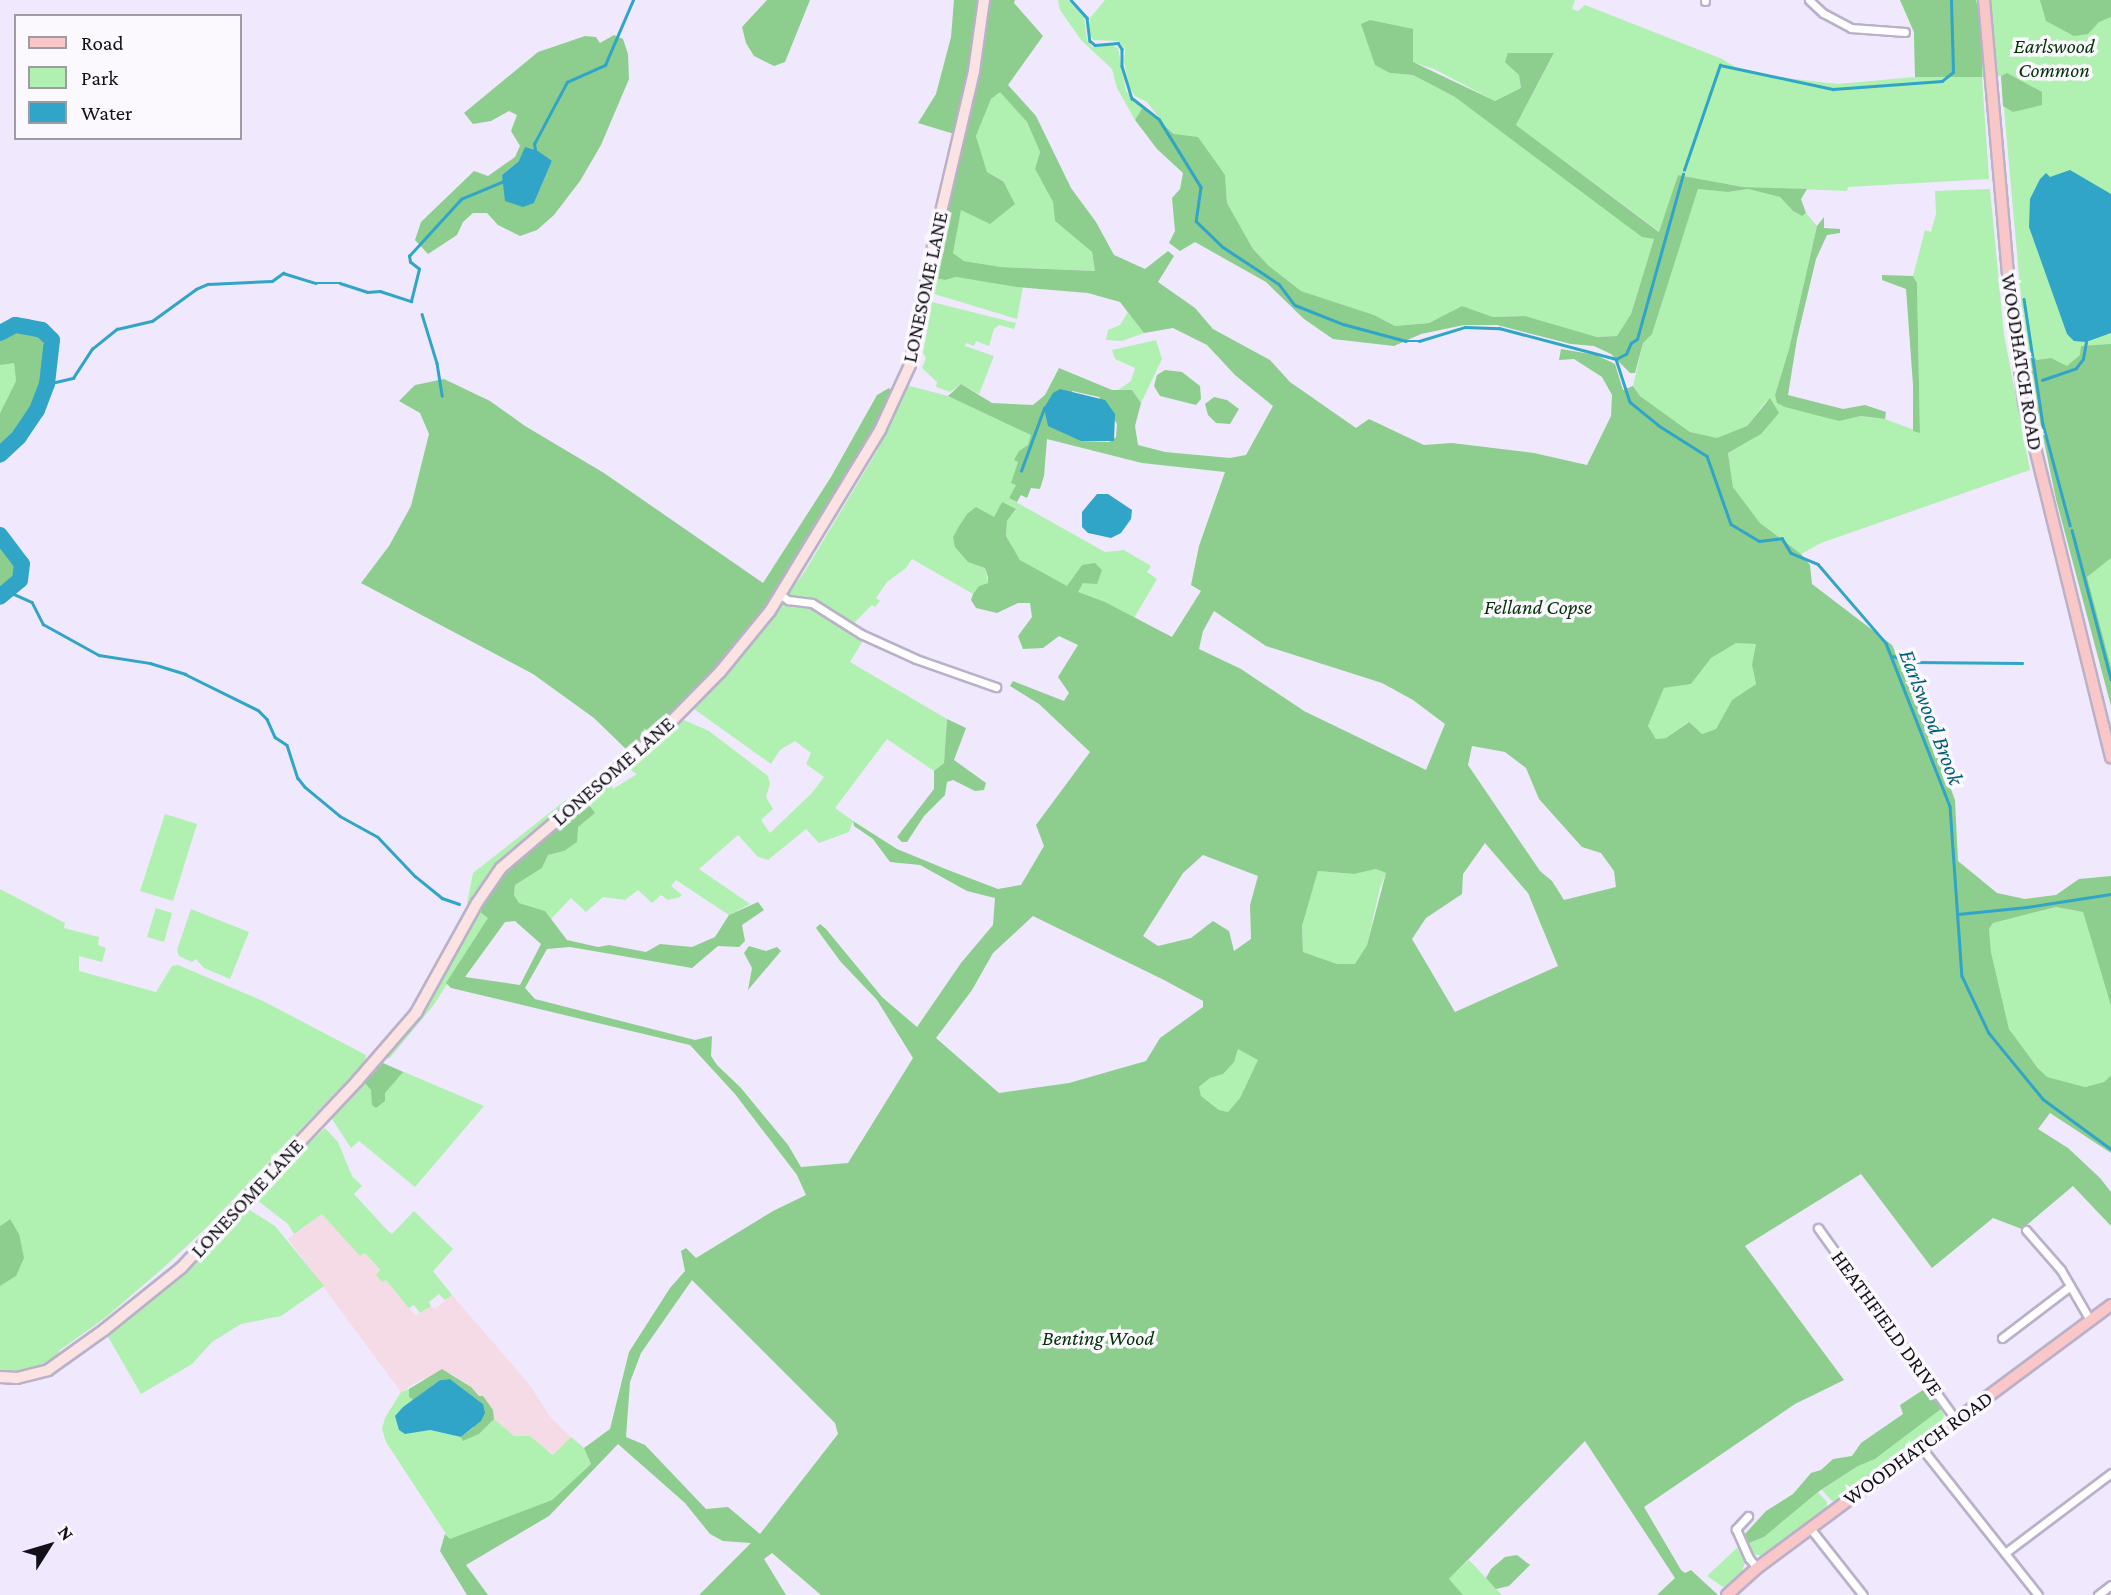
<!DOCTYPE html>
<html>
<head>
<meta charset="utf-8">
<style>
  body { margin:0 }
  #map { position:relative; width:2111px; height:1595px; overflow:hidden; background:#f0e9fd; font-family:"Crimson Pro",serif }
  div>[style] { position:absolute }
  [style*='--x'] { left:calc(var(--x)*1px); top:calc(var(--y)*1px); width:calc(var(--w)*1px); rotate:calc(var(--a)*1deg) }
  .industrial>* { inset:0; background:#f4dbe5 }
  .green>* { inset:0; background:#b0f0b0 }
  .forest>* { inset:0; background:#8dcd8d }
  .water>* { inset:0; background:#30a5c7 }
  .stream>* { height:2.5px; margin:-1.25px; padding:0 1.25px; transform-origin:1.25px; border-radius:1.25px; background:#30a5c7 }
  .river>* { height:16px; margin:-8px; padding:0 8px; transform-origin:8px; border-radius:8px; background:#30a5c7 }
  .roads { filter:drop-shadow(2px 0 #bab1c9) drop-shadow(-2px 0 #bab1c9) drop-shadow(0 2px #bab1c9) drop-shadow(0 -2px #bab1c9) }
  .street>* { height:7px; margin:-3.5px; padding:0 3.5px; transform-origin:3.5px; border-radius:3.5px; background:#fff }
  .secondary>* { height:10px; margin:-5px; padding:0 5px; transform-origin:5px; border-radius:5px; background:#fce3e3 }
  .primary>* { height:10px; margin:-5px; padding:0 5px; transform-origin:5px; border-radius:5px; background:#fac7c8 }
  span { translate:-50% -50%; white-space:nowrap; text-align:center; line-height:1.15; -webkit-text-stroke:7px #fbf9fe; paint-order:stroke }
  .park-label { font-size:21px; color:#043309; font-style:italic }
  .street-label { font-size:21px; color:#131018 }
  .water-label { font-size:23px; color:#006179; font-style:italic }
  .legend { position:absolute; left:14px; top:14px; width:228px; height:126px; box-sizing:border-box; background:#fbf9fe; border:2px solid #9e9ca2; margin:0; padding:9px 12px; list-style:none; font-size:21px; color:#131018 }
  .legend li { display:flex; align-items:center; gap:14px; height:35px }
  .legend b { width:35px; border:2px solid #9e9ca2 }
  .north { position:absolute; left:14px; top:1511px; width:70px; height:70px; -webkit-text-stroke:5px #fbf9fe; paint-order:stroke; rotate:53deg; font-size:19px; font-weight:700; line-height:28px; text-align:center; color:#131018 }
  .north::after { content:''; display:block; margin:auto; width:24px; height:32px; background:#131018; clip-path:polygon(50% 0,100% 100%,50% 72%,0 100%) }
</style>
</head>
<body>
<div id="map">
  <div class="industrial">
    <div style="clip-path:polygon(322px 1214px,361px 1256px,364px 1252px,380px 1271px,382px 1282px,386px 1279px,416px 1316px,431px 1306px,435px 1309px,452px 1295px,529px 1384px,551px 1418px,571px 1437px,554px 1455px,530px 1436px,514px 1436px,494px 1419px,493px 1410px,471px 1387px,451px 1373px,420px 1380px,401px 1392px,288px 1239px)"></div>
  </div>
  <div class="green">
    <div style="clip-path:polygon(1058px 0,1068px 0,1084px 17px,1087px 40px,1092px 47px,1112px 45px,1118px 48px,1126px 91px,1143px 107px,1135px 120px,1117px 88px,1112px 69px,1081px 40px,1060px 10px)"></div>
    <div style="clip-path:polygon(1105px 0,1575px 0,1572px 9px,1578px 11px,1585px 5px,1720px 58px,1736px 67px,1778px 77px,1837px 84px,1915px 77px,1914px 32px,1900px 0,2111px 0,2111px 667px,2087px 578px,2078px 580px,2056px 499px,2026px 353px,2001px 76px,1982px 77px,1989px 179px,1848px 187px,1847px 191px,1743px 187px,1678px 175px,1660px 232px,1516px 125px,1554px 54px,1519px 75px,1521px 88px,1495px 101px,1434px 69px,1412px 62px,1390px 73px,1413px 75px,1455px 97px,1642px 236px,1654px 239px,1631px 314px,1617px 336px,1597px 337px,1525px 316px,1493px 317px,1462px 306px,1429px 323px,1395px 326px,1374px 315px,1301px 291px,1269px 266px,1253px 249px,1227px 203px,1225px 175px,1165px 126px,1147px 102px,1135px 96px,1129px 87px,1124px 61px,1125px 49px,1118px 41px,1093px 40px,1089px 32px,1090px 18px)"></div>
    <div style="clip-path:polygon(1000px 91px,1027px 122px,1040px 152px,1035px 169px,1053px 202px,1055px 221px,1092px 252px,1095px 271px,1001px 267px,964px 261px,952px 252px,961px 209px,1004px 181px,987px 172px,976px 136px,991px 99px)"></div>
    <div style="clip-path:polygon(1698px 189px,1728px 192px,1748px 189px,1780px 197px,1793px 211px,1802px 216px,1806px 213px,1817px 226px,1789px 349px,1775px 395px,1838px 421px,1861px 416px,1885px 419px,1920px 432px,1917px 283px,1913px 276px,1925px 230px,1931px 232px,1936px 214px,1935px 191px,1990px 189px,2004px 335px,2030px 470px,1821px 543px,1801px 554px,1760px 523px,1733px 487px,1728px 453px,1761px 434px,1767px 400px,1747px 426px,1717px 439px,1690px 432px,1640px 396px,1633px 386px,1643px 343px,1652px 333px)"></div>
    <div style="clip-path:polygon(956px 277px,1023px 287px,1017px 319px,931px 293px,934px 278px,945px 280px)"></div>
    <div style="clip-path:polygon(932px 302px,1016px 323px,1014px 329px,999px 325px,994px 329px,989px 346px,976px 341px,974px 346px,966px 343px,965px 346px,994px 356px,979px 394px,961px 384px,950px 392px,936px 387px,937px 382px,922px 368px,926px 358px,923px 353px)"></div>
    <div style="clip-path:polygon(1128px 312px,1144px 333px,1122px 341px,1106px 340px,1108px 330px,1120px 325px)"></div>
    <div style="clip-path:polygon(1156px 340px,1162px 359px,1141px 403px,1132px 390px,1118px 390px,1131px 381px,1135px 368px,1115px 359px,1112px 350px)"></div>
    <div style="clip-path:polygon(3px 363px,14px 363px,16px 381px,0 413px,0 365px)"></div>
    <div style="clip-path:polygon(906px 385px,948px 396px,1032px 435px,1028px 445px,1019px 451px,1015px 460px,1018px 462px,1016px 485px,1009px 498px,1105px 552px,1124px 550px,1151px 566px,1147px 572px,1157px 579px,1134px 618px,1077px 592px,1083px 582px,1082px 565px,1067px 587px,1020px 560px,1006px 536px,1007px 521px,1016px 510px,1002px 502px,994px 518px,967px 514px,953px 537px,985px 568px,988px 583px,979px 586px,973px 594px,912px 559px,906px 568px,887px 582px,876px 598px,880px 601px,875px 607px,872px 605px,855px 622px,852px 632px,864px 639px,850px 662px,947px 719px,944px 763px,934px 771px,887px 739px,835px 808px,853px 821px,849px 832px,819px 843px,806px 829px,768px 860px,758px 857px,738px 835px,699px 869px,750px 904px,729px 915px,676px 880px,671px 886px,682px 895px,680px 897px,668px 900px,661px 895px,652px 903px,638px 890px,625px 900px,603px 897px,586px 912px,571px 898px,551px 919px,545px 911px,519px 903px,514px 895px,515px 885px,542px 868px,548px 855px,564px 851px,577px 827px,589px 816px,591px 805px,587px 802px,612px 783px,613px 789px,637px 774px,629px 769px,684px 720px,709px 731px,768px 776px,770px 784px,766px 797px,773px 809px,761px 820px,770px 833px,812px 793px,824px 777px,806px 764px,811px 753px,795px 741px,780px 750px,771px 764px,694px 709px,746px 652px,805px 571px,877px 451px)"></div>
    <div style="clip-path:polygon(1736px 642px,1757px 644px,1752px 665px,1756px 684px,1732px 700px,1716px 729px,1702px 734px,1688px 722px,1666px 738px,1656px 739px,1648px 726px,1664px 688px,1691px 684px,1711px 658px)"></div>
    <div style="clip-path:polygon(628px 751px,630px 753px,515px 849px,484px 882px,472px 903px,467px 903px,473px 873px)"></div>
    <div style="clip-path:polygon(165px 814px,197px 824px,173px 901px,140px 891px)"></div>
    <div style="clip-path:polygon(1376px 869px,1386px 873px,1380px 888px,1367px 945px,1355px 964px,1337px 964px,1303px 952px,1302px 926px,1318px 871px,1353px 874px)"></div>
    <div style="clip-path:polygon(0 889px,65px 923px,64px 928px,99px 937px,98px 945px,106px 948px,102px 962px,79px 956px,79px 971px,156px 992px,172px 966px,178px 965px,263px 1001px,366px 1055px,365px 1062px,206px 1228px,162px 1269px,105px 1318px,60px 1350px,55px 1359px,41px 1367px,13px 1373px,0 1371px,0 1286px,16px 1276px,9px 1219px,0 1226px)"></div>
    <div style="clip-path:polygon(2056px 907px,2083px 912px,2111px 1006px,2111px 1075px,2104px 1082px,2085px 1087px,2046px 1077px,2023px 1050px,2009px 1029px,1991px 952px,1989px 929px,1993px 923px)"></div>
    <div style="clip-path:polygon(156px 908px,172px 913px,164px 942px,147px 937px)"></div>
    <div style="clip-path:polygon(191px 909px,249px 932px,230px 979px,204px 968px,196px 959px,192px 962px,179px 956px,177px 950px)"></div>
    <div style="clip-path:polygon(480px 912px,489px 918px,433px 1006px,389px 1059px,386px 1056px,429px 1004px)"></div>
    <div style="clip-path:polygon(1238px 1048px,1259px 1060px,1240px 1098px,1228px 1112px,1219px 1110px,1201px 1096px,1199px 1087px,1210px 1078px,1223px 1074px)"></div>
    <div style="clip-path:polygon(383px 1063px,484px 1106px,415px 1187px,359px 1141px,351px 1148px,332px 1119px)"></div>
    <div style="clip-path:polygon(325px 1128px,338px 1142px,352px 1176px,362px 1186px,354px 1194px,387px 1230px,392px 1234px,414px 1211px,453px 1249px,433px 1271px,452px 1295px,445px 1300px,439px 1294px,429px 1302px,431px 1306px,420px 1313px,414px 1305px,409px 1308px,386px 1280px,382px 1282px,376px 1275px,380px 1270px,365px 1253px,360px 1256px,322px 1214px,294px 1234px,288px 1224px,258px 1201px,257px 1193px)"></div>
    <div style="clip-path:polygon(245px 1207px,275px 1226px,324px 1286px,281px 1316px,241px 1324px,212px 1342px,192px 1364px,141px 1394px,107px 1335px,176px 1280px)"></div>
    <div style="clip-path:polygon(409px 1389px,409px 1397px,413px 1400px,403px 1407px,405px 1433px,430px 1430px,461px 1437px,464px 1440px,479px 1434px,494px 1419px,514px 1436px,530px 1436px,553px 1455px,571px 1437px,584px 1448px,591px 1464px,552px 1500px,450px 1540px,386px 1442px,382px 1429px,385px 1418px,401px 1392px)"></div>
    <div style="clip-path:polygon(1941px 1409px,1944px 1415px,1941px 1425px,1838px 1500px,1832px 1501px,1822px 1490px,1858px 1466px,1875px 1459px)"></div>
    <div style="clip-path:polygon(1818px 1492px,1827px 1502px,1827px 1509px,1763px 1556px,1753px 1554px,1749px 1543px,1764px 1537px)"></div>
    <div style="clip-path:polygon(1739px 1546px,1745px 1562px,1741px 1575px,1728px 1586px,1723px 1587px,1707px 1576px)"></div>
    <div style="clip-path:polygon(1469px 1560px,1502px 1595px,1463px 1595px,1448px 1580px)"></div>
  </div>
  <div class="forest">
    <div style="clip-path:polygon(767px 0,810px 0,785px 62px,774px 66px,754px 56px,746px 43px,742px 27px)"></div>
    <div style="clip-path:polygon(evenodd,954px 0,1015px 0,1014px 3px,1043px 36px,1008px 85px,1036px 116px,1071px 188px,1096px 222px,1114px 255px,1145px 269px,1168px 251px,1174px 256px,1158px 282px,1195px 308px,1213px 329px,1270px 360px,1290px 382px,1356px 428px,1369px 419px,1424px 445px,1452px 443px,1534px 453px,1587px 465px,1611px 416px,1612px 395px,1602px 377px,1574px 359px,1559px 360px,1561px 349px,1596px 355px,1615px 364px,1623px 390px,1633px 386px,1640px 396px,1690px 432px,1717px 438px,1747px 426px,1770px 398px,1779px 413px,1761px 434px,1728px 453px,1733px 487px,1760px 523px,1801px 554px,1810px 565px,1812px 584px,1892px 645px,1917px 698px,1955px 800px,1958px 861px,1997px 893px,2025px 899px,2056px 895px,2079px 879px,2111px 876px,2111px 1006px,2083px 912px,2056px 907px,1993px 923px,1989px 929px,1991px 952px,2009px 1029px,2037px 1067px,2047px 1077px,2085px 1087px,2104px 1082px,2111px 1075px,2111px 1153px,2050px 1113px,2038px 1129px,2068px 1148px,2100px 1178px,2111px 1192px,2111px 1226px,2073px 1186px,2022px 1229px,1993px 1218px,1932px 1268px,1861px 1174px,1745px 1246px,1844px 1380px,1795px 1404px,1644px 1507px,1681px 1570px,1685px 1573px,1691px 1570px,1718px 1595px,1657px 1595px,1675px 1578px,1585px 1441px,1449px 1579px,1463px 1595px,821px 1595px,772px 1553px,764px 1559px,786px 1595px,699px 1595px,751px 1543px,723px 1541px,710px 1534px,685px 1503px,618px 1444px,549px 1516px,466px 1565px,488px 1595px,467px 1595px,440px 1551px,445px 1534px,450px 1539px,552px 1500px,591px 1464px,584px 1448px,610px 1429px,629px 1352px,670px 1288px,685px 1271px,681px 1251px,686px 1248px,696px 1258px,773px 1211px,806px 1195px,797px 1175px,735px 1094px,690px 1045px,451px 988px,446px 983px,488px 918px,480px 912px,493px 884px,587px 802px,595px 813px,578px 827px,577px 842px,564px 851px,548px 855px,542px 868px,515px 885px,514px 895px,519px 903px,545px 911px,567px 940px,598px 947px,609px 945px,646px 952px,660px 944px,692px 947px,715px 937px,729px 915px,758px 902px,764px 910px,742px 925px,745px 941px,739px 947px,718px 946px,692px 968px,570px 947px,547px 949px,525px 988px,535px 999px,695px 1040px,712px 1036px,711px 1056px,717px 1065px,741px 1088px,788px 1145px,801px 1167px,848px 1163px,913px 1058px,877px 1000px,840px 961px,816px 928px,820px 924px,826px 929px,882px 997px,917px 1027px,961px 963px,993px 925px,995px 898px,967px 891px,920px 865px,890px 862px,873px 839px,854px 826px,853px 821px,897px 849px,948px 870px,998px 889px,1021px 885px,1044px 846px,1036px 825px,1090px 752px,1039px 704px,1010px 686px,1013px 681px,1064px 701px,1069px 693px,1058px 677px,1078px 645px,1059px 636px,1043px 648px,1023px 649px,1018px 636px,1032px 617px,1030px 603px,1018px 603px,997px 613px,976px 608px,971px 600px,973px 594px,979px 586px,988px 583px,988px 577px,985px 568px,968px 562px,955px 547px,953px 537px,958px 528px,967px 514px,976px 507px,994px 517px,1002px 502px,1016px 509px,1007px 521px,1006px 536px,1020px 560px,1067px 586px,1082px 565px,1095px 563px,1102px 570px,1097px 584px,1083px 583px,1078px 592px,1105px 602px,1172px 637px,1201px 591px,1191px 585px,1199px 546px,1225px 472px,1142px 463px,1047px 439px,1044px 476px,1040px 489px,1031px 488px,1027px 498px,1021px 495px,1017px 502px,1009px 498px,1016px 485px,1011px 483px,1018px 462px,1014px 460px,1019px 451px,1028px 445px,1031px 435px,948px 396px,961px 384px,992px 403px,1033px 405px,1045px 395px,1059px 368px,1112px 390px,1132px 390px,1141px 403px,1135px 426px,1138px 445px,1165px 452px,1230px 458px,1246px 455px,1273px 406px,1235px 375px,1207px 345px,1173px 328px,1144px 333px,1120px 302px,1088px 293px,1017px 287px,956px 277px,945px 280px,934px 278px,964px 137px,918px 123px,936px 94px,951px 37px,954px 0,1000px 92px,1027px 122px,1040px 152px,1035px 169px,1053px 202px,1055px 221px,1092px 252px,1095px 271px,1001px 267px,964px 261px,953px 253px,961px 210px,990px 224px,1015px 204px,1003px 181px,987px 172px,976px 136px,991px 99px,1000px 92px,954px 0,1072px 391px,1099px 397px,1117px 424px,1116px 437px,1109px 442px,1081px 441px,1072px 391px,954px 0,1214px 611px,1266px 646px,1382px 683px,1413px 700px,1445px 724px,1426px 770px,1304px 711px,1241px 669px,1199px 649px,1203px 631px,1214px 611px,954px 0,1736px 643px,1756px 644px,1752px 665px,1756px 684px,1732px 700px,1716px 729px,1702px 734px,1689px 722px,1666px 738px,1656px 739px,1648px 726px,1664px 688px,1691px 684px,1711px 658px,1736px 643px,954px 0,1472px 746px,1505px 752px,1526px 768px,1539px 799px,1582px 847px,1601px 853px,1614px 871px,1616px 887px,1564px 900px,1552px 881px,1540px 871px,1468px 765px,1472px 746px,954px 0,1485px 843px,1528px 893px,1558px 966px,1455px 1012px,1412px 939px,1426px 918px,1462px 894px,1463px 874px,1485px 843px,954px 0,1203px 855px,1258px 876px,1250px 905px,1251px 939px,1234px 951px,1229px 931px,1213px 921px,1191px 938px,1158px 946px,1143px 936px,1183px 873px,1203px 855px,954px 0,1376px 869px,1386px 873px,1367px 945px,1355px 964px,1337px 964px,1303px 952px,1302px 926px,1318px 871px,1354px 874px,1376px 869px,954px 0,1033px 916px,1164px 980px,1203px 1001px,1203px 1007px,1160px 1038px,1146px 1061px,1069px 1083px,999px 1093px,936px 1038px,972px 990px,993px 953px,1033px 916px,954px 0,515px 921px,541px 944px,520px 985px,465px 977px,505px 922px,515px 921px,954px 0,1238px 1049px,1258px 1060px,1240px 1098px,1228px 1112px,1219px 1110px,1201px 1096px,1199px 1087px,1210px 1078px,1223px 1074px,1234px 1062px,1238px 1049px,954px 0,692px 1280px,835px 1423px,838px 1434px,760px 1534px,728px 1507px,706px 1509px,645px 1445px,626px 1437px,630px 1382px,641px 1353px,692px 1280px)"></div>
    <div style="clip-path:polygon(1900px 0,1976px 0,1982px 32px,1982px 77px,1915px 77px,1914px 32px)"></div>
    <div style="clip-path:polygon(2040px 0,2111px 0,2111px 17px,2099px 22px,2088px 34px,2074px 36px,2046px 21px)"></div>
    <div style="clip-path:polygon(1370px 20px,1413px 29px,1413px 62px,1495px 101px,1521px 88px,1519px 75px,1505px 62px,1508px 53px,1554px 53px,1516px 125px,1659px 232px,1678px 175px,1743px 187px,1807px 189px,1801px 199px,1806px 213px,1802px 216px,1793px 211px,1780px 197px,1748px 189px,1728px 192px,1698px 189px,1652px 334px,1643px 343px,1635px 373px,1630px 373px,1611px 354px,1594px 346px,1571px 344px,1497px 325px,1464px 325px,1421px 334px,1394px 346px,1333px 339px,1304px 319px,1266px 282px,1195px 242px,1180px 251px,1169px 243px,1175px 231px,1172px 198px,1180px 189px,1183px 173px,1157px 149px,1135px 120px,1143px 107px,1174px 134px,1198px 137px,1225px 175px,1227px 203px,1253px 249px,1269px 266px,1301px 291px,1374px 315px,1395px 326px,1429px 323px,1462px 306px,1493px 317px,1525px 316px,1597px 337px,1617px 336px,1631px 314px,1654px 239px,1642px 237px,1455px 97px,1413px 75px,1390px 73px,1375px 65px,1361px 24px)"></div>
    <div style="clip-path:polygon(evenodd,614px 35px,623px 39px,628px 54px,629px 79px,601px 145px,580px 181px,554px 215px,537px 230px,520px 236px,498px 225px,487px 213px,473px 213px,463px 222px,457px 235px,428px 254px,415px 240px,421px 222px,474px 171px,488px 176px,515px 157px,520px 146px,511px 131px,517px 115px,509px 111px,491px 121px,473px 124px,464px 113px,538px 52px,585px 36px,596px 37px,600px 43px,614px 35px,519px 161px,552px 161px,534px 203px,502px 175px,519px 161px)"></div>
    <div style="clip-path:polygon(2007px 73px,2042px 92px,2042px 105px,2013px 112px,2003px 106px,2001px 76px)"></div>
    <div style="clip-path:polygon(1824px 217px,1824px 228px,1840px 229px,1840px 233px,1827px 235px,1816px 259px,1797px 339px,1788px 395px,1843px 409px,1865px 405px,1886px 412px,1885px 419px,1861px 416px,1839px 421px,1785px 407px,1777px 403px,1775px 395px,1789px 349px,1817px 226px)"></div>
    <div style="clip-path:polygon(1882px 275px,1913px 276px,1917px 283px,1920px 433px,1913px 431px,1913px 385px,1906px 289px,1882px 280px)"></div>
    <div style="clip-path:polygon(31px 332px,41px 337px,47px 354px,45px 376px,29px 411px,0 450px,0 413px,16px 381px,14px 363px,0 365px,0 341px,9px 334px)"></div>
    <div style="clip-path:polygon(2111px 344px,2111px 558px,2087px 577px,2111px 667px,2111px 706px,2056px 499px,2026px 353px,2037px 360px,2051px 358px,2067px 366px,2080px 355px,2081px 346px)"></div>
    <div style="clip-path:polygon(1165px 370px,1182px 372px,1200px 386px,1201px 399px,1196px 405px,1160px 396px,1154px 386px,1157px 375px)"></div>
    <div style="clip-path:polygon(444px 379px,490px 401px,525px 426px,604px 473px,763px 583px,831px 477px,877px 395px,889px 388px,893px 393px,785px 579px,745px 635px,722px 663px,630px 753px,594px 718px,533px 674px,361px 583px,389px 546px,411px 506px,429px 434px,420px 413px,399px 401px,415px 385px)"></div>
    <div style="clip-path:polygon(1214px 397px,1227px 400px,1239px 409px,1230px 424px,1216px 423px,1208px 415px,1205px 404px)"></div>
    <div style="clip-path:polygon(0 541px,16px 561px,14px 580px,0 591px)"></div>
    <div style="clip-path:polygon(947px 719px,966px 728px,954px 760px,986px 783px,984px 790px,975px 791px,953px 780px,947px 782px,945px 795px,924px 816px,907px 842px,902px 842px,897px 837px,934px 789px,934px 771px,944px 763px)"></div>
    <div style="clip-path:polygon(749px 946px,766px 951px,777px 947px,781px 951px,748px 990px,752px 968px,744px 953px)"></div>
    <div style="clip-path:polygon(383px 1063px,403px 1072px,385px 1093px,385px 1101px,376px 1108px,372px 1105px,371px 1090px,365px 1083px)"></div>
    <div style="clip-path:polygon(10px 1219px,19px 1234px,24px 1258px,16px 1276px,0 1286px,0 1226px)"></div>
    <div style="clip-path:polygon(442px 1369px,471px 1387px,479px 1396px,483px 1396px,493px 1410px,494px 1419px,479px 1434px,463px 1441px,461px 1437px,473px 1428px,483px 1404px,450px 1379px,440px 1380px,413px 1400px,409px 1397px,409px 1389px)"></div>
    <div style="clip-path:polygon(1926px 1388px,1941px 1409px,1875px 1459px,1858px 1466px,1818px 1492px,1764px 1537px,1749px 1543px,1745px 1534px,1766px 1511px,1793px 1494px,1811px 1473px,1821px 1470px,1833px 1459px,1852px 1456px,1861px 1443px,1903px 1414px,1900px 1405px)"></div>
    <div style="clip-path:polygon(1517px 1555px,1530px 1565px,1509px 1586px,1496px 1589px,1486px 1578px,1491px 1569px,1505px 1557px)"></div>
  </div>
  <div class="water">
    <div style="clip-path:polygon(525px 147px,538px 151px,552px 161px,534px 203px,523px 207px,505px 201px,502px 175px,519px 161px)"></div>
    <div style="clip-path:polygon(2070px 170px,2111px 194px,2111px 333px,2086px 342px,2074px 341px,2067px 334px,2029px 227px,2030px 199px,2040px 179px,2046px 173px,2050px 177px)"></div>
    <div style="clip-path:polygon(1060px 389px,1105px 400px,1115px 414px,1114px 441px,1081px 441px,1048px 426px,1044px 408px,1053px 393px)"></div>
    <div style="clip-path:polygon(1097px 494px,1108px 494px,1132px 510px,1131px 519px,1121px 533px,1111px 538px,1088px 533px,1082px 527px,1082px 512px)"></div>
    <div style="clip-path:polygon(450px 1379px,483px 1404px,485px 1413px,481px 1421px,461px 1437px,430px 1430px,405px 1434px,399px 1430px,395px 1416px,403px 1407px,440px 1380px)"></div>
  </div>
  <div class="stream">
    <div style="--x:1071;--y:0;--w:24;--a:48"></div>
    <div style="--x:1087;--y:18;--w:23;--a:83"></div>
    <div style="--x:1090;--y:41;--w:6;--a:39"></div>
    <div style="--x:1095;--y:45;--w:23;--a:-5"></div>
    <div style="--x:1118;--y:43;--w:7;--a:56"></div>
    <div style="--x:1122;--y:49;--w:17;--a:90"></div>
    <div style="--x:1122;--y:66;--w:34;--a:73"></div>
    <div style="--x:1132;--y:98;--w:34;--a:38"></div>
    <div style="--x:1159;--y:119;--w:80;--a:58.3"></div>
    <div style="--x:1201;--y:187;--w:34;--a:98"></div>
    <div style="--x:1196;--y:221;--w:37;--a:44"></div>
    <div style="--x:1223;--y:247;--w:67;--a:33.5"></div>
    <div style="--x:1279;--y:284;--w:26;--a:53"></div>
    <div style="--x:1295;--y:305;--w:52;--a:21.6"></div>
    <div style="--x:1343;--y:324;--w:65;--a:15.1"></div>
    <div style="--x:1406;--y:341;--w:13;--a:0"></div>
    <div style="--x:1419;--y:341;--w:48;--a:-16.9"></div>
    <div style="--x:1465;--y:327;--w:34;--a:2"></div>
    <div style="--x:1499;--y:328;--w:121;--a:14.8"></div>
    <div style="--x:535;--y:150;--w:6;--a:-99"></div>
    <div style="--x:534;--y:144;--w:70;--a:-62"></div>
    <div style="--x:567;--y:82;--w:42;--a:-24.1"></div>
    <div style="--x:605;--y:65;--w:71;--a:-66.7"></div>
    <div style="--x:1684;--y:170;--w:111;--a:-71.1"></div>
    <div style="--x:1720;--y:65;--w:116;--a:12"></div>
    <div style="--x:1833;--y:89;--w:109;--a:-4.2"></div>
    <div style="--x:1942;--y:81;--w:14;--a:-39"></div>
    <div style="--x:1953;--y:72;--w:72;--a:-91.6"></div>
    <div style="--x:2024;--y:299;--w:126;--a:81.4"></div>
    <div style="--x:2043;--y:424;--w:105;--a:75"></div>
    <div style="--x:422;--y:314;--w:51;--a:73"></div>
    <div style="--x:437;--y:363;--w:33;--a:81"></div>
    <div style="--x:1616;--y:359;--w:45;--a:72"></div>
    <div style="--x:1630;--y:402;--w:36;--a:39"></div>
    <div style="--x:1658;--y:425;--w:58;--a:32.3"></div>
    <div style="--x:1707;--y:456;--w:72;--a:70.6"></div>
    <div style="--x:1731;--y:524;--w:33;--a:31"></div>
    <div style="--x:1759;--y:541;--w:23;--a:-7"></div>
    <div style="--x:1782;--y:538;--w:17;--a:59"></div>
    <div style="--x:1791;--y:553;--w:29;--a:22"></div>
    <div style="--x:1818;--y:564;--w:104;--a:49.3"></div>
    <div style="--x:1886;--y:643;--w:175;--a:68.6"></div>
    <div style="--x:1950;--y:806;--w:170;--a:86"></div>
    <div style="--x:1962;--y:976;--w:63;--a:64.7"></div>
    <div style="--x:1989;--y:1033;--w:85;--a:50.7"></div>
    <div style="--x:2043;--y:1099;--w:84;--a:36.3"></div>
    <div style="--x:1616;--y:359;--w:11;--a:-27"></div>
    <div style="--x:1626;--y:354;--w:12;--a:-66"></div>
    <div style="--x:1631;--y:343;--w:7;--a:-34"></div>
    <div style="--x:1637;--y:339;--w:171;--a:-74.4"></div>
    <div style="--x:2042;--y:380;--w:36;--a:-19"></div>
    <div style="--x:2076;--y:368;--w:11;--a:-52"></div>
    <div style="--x:2083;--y:359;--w:17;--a:-80"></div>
    <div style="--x:47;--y:384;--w:27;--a:-13"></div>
    <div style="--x:73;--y:378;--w:35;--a:-57"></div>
    <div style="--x:92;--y:349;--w:32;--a:-39"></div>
    <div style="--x:117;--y:329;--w:36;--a:-13"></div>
    <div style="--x:152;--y:321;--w:54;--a:-36"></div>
    <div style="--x:196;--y:289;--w:13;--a:-23"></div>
    <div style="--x:208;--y:284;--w:64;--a:-2.7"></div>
    <div style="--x:272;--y:281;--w:14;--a:-36"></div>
    <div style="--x:283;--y:273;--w:34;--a:17"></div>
    <div style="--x:315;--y:283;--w:25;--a:0"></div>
    <div style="--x:340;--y:283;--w:28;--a:18"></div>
    <div style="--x:367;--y:292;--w:13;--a:-4"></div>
    <div style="--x:380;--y:291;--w:33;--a:18"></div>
    <div style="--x:411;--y:301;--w:33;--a:-76"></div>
    <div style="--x:419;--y:269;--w:11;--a:-142"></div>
    <div style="--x:410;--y:262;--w:6;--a:-99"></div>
    <div style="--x:409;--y:256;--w:77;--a:-47.6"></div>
    <div style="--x:461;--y:199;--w:47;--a:-22.7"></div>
    <div style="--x:1021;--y:471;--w:67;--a:-69.9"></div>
    <div style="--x:2072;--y:530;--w:154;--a:75.3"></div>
    <div style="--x:7;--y:591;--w:27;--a:24"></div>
    <div style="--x:32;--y:602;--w:25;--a:63"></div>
    <div style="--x:43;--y:624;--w:64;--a:29"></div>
    <div style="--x:99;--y:655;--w:52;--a:8.9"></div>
    <div style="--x:150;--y:663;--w:37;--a:17"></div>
    <div style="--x:185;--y:674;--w:81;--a:26.3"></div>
    <div style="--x:258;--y:710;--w:13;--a:45"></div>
    <div style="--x:267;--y:719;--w:20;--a:66"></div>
    <div style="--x:275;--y:737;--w:14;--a:34"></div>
    <div style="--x:287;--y:745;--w:35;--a:72"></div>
    <div style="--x:298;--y:778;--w:11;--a:52"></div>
    <div style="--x:305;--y:787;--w:45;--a:39.6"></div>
    <div style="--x:340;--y:816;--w:43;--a:28.9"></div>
    <div style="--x:378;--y:837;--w:54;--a:46.5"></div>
    <div style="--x:415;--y:876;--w:35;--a:39"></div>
    <div style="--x:442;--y:898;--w:18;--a:19"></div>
    <div style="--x:1893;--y:656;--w:21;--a:17"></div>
    <div style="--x:1913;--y:662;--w:109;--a:0.5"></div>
    <div style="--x:1958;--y:914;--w:69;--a:-5.8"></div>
    <div style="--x:2027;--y:907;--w:85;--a:-8.8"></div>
  </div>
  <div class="river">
    <div style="--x:0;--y:333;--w:17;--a:-28"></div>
    <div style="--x:15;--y:325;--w:12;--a:9"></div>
    <div style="--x:27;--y:327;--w:15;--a:11"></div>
    <div style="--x:42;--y:330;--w:14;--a:45"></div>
    <div style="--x:52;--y:340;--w:44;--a:96.5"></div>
    <div style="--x:47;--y:384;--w:28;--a:111"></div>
    <div style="--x:37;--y:410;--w:32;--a:124"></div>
    <div style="--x:19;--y:437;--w:26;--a:137"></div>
    <div style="--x:0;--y:535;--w:36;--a:53"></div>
    <div style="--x:22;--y:564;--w:16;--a:97"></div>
    <div style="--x:20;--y:580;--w:26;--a:140"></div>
  </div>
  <div class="roads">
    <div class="street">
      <div style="--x:1809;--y:0;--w:19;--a:43"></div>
      <div style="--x:1823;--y:13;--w:32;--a:28"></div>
      <div style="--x:1851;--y:28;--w:54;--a:4.2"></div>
      <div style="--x:1705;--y:1;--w:1;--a:-90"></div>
      <div style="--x:781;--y:595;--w:9;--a:36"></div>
      <div style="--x:788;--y:600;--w:24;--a:7"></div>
      <div style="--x:812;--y:603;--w:58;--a:32.3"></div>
      <div style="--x:861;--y:634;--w:60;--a:24.4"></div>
      <div style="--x:916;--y:659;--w:85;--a:19.3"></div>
      <div style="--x:1818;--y:1228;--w:236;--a:54.3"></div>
      <div style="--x:2026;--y:1230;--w:53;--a:48.8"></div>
      <div style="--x:2061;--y:1270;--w:58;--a:59.9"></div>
      <div style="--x:2002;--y:1338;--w:84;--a:-37.3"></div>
      <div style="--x:1920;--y:1446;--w:190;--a:51.6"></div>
      <div style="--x:1748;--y:1516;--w:18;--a:133"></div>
      <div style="--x:1736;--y:1529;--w:32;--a:66"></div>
      <div style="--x:1749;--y:1558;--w:13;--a:51"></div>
      <div style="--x:1810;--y:1528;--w:85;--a:51.7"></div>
      <div style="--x:2005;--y:1553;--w:133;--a:-37"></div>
      <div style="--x:2098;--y:1595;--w:16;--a:-38"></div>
    </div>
    <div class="secondary">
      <div style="--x:0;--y:1377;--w:17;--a:3"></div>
      <div style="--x:17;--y:1378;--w:32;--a:-14"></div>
      <div style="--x:48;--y:1370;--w:69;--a:-35.5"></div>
      <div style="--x:104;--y:1330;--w:99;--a:-38.8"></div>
      <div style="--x:181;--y:1268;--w:258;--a:-46.7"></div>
      <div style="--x:358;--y:1080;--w:89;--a:-49.1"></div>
      <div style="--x:416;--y:1013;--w:126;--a:-61"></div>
      <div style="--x:477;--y:903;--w:42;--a:-55.6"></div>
      <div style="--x:501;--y:868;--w:211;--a:-40.4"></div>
      <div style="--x:662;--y:731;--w:83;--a:-45.5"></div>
      <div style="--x:720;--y:672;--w:79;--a:-50.7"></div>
      <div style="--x:770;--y:611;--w:212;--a:-58.7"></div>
      <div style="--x:880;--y:430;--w:72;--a:-65.2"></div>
      <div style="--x:910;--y:365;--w:125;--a:-79"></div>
      <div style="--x:934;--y:242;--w:176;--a:-76.8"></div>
      <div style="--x:974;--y:71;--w:72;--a:-82"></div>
    </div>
    <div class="primary">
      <div style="--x:1984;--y:0;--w:275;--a:85"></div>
      <div style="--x:2008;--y:274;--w:130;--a:82.9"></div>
      <div style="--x:2024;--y:403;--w:365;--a:76.2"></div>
      <div style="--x:1727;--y:1595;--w:40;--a:-42"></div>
      <div style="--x:1757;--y:1568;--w:441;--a:-36.6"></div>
    </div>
  </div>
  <div class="park-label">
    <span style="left:2054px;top:58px">Earlswood<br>Common</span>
    <span style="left:1538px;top:607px">Felland Copse</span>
    <span style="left:1098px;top:1338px">Benting Wood</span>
  </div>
  <div class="street-label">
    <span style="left:925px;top:287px;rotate:-78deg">LONESOME LANE</span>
    <span style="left:2022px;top:362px;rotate:81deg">WOODHATCH ROAD</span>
    <span style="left:613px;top:771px;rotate:-41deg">LONESOME LANE</span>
    <span style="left:247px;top:1198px;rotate:-47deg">LONESOME LANE</span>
    <span style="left:1887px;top:1323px;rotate:54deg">HEATHFIELD DRIVE</span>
    <span style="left:1918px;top:1448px;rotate:-36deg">WOODHATCH ROAD</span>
  </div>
  <div class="water-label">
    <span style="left:1932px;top:717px;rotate:69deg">Earlswood Brook</span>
  </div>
  <ul class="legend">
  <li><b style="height:9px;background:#fac7c8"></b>Road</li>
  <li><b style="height:19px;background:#b0f0b0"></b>Park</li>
  <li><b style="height:19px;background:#30a5c7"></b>Water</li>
  </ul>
  <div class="north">N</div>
</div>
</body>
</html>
